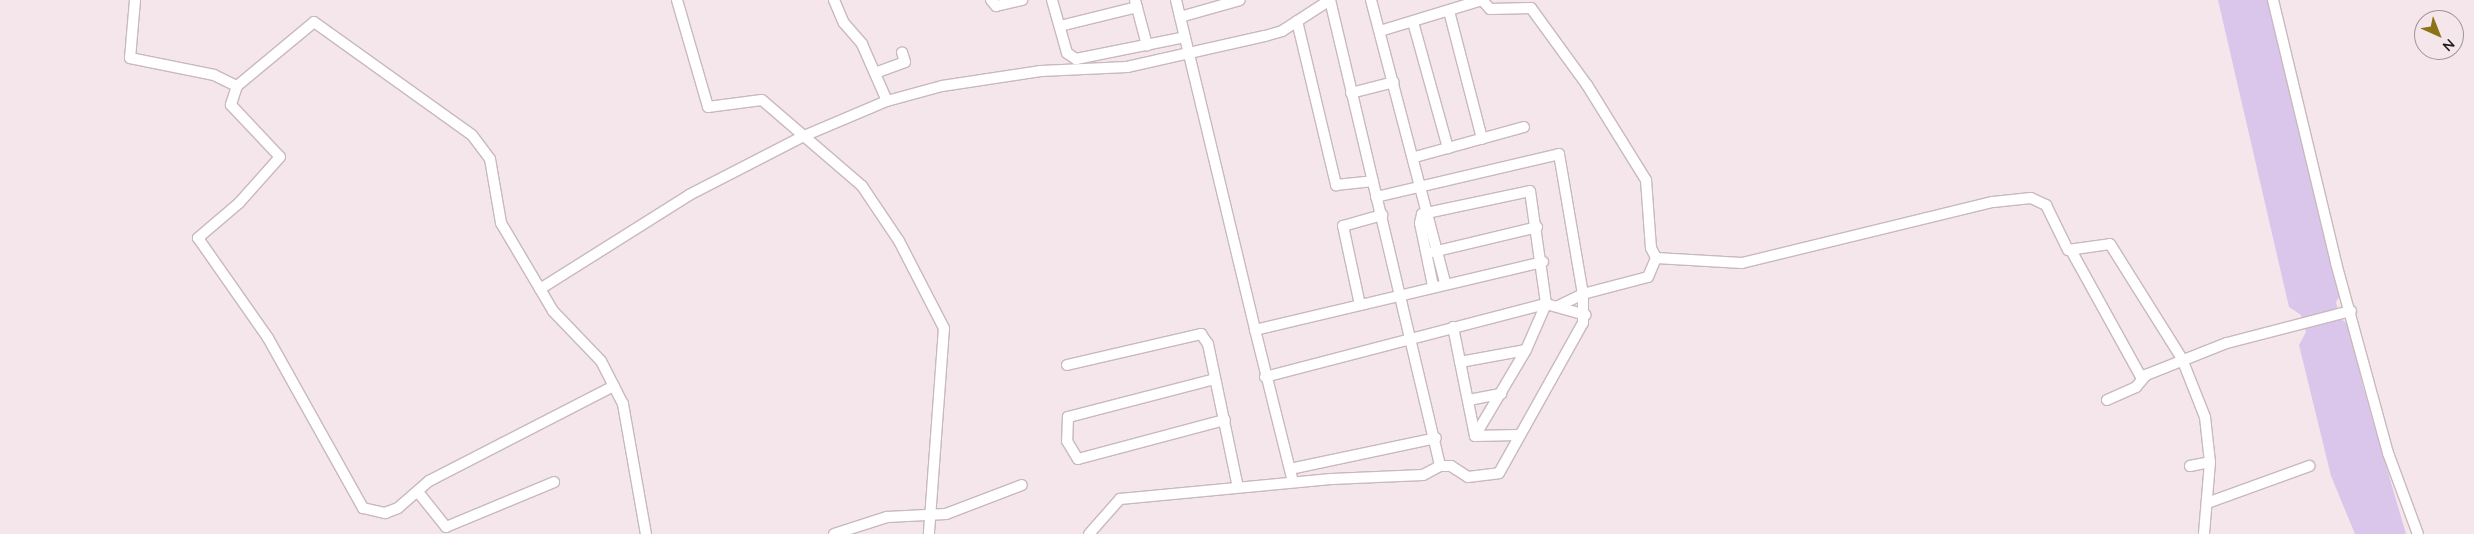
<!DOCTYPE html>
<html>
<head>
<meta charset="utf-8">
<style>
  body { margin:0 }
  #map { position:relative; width:2474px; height:534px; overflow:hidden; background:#f5e6ec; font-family:Quicksand,sans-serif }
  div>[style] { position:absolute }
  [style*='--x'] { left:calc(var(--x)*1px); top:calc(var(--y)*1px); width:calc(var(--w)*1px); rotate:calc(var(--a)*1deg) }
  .water>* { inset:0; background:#dac6ea }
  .roads { filter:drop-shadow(1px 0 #c8b9bf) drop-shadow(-1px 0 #c8b9bf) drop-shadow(0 1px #c8b9bf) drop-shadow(0 -1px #c8b9bf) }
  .minor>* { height:10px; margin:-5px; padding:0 5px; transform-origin:5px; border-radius:5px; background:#fff }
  span { translate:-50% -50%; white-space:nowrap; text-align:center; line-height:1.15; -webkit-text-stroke:5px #f5e6ec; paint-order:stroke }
  .north { position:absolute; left:2414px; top:10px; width:50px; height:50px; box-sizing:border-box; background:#f5e6ec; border:1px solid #9f9498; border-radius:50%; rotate:136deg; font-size:14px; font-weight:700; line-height:20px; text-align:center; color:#1e191b }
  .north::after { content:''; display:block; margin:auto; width:18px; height:22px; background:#8d7317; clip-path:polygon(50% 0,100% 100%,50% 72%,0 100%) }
</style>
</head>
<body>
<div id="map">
  <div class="water">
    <div style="clip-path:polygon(2218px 0,2269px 0,2341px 294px,2336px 302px,2340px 318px,2352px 328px,2362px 383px,2406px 534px,2355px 534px,2331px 476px,2299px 345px,2306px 332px,2301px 315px,2289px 307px)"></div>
  </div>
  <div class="roads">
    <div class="minor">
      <div style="--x:135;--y:0;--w:58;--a:94.9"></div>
      <div style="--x:130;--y:58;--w:86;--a:11.4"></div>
      <div style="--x:214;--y:75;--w:25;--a:26"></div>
      <div style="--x:237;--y:86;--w:100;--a:-39.7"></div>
      <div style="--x:314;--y:22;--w:194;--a:35.6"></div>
      <div style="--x:472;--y:135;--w:30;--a:53"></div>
      <div style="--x:490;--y:159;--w:65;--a:80.2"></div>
      <div style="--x:501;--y:223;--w:102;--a:59.4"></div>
      <div style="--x:553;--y:311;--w:69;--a:46.2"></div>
      <div style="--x:601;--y:361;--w:48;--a:62.9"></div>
      <div style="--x:623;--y:404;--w:132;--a:80"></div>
      <div style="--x:677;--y:0;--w:111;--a:73.8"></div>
      <div style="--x:708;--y:107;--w:54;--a:-7.4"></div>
      <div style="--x:762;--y:100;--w:132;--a:40.7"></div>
      <div style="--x:862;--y:186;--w:66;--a:56.1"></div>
      <div style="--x:899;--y:241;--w:98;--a:62.7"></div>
      <div style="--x:944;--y:328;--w:207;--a:94.2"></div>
      <div style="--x:834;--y:0;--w:25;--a:67"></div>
      <div style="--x:844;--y:23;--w:28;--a:49"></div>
      <div style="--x:862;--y:44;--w:62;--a:66.3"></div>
      <div style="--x:991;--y:0;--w:8;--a:50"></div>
      <div style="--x:996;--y:6;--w:27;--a:-13"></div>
      <div style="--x:1052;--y:0;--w:55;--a:74.2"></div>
      <div style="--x:1067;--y:53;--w:11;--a:34"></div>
      <div style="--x:1076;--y:59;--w:111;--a:-11.4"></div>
      <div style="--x:1135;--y:0;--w:47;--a:75.1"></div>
      <div style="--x:1176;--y:0;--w:339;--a:76.5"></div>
      <div style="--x:1330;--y:0;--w:479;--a:76.7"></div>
      <div style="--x:1371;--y:0;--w:293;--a:75.3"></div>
      <div style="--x:1482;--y:0;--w:12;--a:48"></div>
      <div style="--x:1490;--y:9;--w:41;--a:-1.4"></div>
      <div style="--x:1531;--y:8;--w:95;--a:54"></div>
      <div style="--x:1587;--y:85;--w:112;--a:58.2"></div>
      <div style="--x:1646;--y:180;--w:68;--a:85.8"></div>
      <div style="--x:1651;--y:248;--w:11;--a:63"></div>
      <div style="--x:1656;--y:258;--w:86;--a:3.3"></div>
      <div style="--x:1742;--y:263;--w:258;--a:-13.7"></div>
      <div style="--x:1993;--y:202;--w:38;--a:-6"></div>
      <div style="--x:2031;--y:198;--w:17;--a:25"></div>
      <div style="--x:2046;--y:205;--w:50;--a:63.9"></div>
      <div style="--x:2068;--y:250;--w:42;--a:-8.1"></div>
      <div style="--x:2110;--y:244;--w:136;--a:57.9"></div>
      <div style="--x:2182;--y:359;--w:62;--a:68.4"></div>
      <div style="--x:2205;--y:417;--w:45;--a:83.7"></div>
      <div style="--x:2210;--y:462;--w:72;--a:94.8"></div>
      <div style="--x:2273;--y:0;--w:270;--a:76.5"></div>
      <div style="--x:2336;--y:263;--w:197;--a:74.7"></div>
      <div style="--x:2388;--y:453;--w:86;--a:69.7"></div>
      <div style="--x:1449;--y:11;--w:132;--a:75.5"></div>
      <div style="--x:1180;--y:17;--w:62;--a:-15.8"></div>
      <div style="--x:1297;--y:21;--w:169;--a:76.6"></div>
      <div style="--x:1336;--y:185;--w:37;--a:-6"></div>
      <div style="--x:1413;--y:22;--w:131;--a:74.5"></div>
      <div style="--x:1060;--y:26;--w:79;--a:-13.9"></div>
      <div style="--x:1380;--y:31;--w:107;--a:-16.9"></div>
      <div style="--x:875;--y:73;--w:32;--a:-20"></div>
      <div style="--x:905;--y:62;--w:10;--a:-107"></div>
      <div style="--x:237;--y:86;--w:20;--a:108"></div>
      <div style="--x:231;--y:105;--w:71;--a:46.7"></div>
      <div style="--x:280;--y:157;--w:62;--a:131.7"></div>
      <div style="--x:239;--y:203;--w:54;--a:139.5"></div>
      <div style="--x:198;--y:238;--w:122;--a:55"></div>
      <div style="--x:268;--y:338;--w:195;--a:60.8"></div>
      <div style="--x:363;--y:508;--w:23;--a:13"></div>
      <div style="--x:385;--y:513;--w:14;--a:-21"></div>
      <div style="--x:398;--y:508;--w:41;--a:-41.1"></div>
      <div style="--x:429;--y:481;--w:208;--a:-27.2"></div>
      <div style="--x:1351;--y:93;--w:44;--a:-14.3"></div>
      <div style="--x:1415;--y:157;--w:113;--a:-15.4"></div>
      <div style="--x:1376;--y:197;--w:188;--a:-13.2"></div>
      <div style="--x:1559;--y:154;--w:142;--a:80.3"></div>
      <div style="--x:1583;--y:294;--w:28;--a:154"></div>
      <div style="--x:1433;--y:252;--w:107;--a:-13.5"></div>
      <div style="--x:2072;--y:252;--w:143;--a:61.1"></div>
      <div style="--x:1433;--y:286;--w:64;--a:-101.7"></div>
      <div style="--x:1420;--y:223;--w:9;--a:-77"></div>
      <div style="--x:1422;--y:214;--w:110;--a:-12"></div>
      <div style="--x:1530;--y:191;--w:114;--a:81.9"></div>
      <div style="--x:1546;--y:304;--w:50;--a:113.5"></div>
      <div style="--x:1526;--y:350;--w:100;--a:120.7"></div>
      <div style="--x:540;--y:289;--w:176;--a:-32.2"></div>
      <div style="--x:689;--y:195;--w:129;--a:-27.2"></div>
      <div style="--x:804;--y:136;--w:90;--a:-22.9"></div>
      <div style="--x:887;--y:101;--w:57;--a:-15.3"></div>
      <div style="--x:942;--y:86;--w:100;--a:-8.6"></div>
      <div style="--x:1041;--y:71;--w:86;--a:-2.7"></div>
      <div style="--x:1127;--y:67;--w:141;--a:-12.7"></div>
      <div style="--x:1265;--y:36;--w:18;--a:-16"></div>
      <div style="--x:1282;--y:31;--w:57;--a:-32.9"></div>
      <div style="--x:1360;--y:305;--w:81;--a:-102.1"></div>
      <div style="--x:1343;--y:226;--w:41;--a:-15.8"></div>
      <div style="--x:1453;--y:327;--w:111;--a:78.6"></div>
      <div style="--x:1475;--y:436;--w:43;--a:-1.3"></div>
      <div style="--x:1460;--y:362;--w:67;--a:-10.3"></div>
      <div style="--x:1067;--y:365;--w:138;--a:-13"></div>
      <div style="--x:1201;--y:334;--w:12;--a:55"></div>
      <div style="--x:1208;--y:344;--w:146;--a:78.2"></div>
      <div style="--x:1265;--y:377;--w:290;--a:-14.6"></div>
      <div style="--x:1546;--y:304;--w:41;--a:15.4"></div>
      <div style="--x:1215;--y:379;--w:152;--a:165.5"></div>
      <div style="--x:1068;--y:417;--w:24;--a:92"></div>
      <div style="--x:1067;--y:441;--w:21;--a:59"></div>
      <div style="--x:1078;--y:459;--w:152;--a:-14.9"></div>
      <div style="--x:1469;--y:400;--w:33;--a:-11"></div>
      <div style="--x:2107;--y:400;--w:32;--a:-24"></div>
      <div style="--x:2136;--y:387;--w:16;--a:-50"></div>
      <div style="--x:2146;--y:375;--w:87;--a:-21.6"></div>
      <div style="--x:2227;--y:343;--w:128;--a:-14.5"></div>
      <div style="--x:2190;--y:466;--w:20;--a:-11"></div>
      <div style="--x:1290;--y:469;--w:149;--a:-12"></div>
      <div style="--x:1293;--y:482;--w:157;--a:-104"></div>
      <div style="--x:1255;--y:330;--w:296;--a:-13.3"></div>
      <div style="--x:418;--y:492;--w:45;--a:51.3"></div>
      <div style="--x:446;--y:527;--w:117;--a:-22.6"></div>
      <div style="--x:2207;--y:503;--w:109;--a:-19.9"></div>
      <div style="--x:834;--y:534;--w:56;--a:-17.8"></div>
      <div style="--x:887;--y:517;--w:59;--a:-2.9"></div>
      <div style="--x:946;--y:514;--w:81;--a:-20.9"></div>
      <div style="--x:1089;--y:534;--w:47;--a:-48.5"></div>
      <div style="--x:1120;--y:499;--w:212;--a:-5.4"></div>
      <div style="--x:1331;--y:479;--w:92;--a:-2.5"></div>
      <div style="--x:1423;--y:475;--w:19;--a:-28"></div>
      <div style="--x:1440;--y:466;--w:11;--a:0"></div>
      <div style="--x:1451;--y:466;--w:20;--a:33"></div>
      <div style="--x:1468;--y:477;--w:31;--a:-7"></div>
      <div style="--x:1499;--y:473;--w:172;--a:-60.8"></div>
      <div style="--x:1583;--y:323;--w:29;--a:-90"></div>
      <div style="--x:1583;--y:294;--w:67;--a:-14.7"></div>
      <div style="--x:1648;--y:277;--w:21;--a:-67"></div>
    </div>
  </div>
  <div class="north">N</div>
</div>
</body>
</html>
